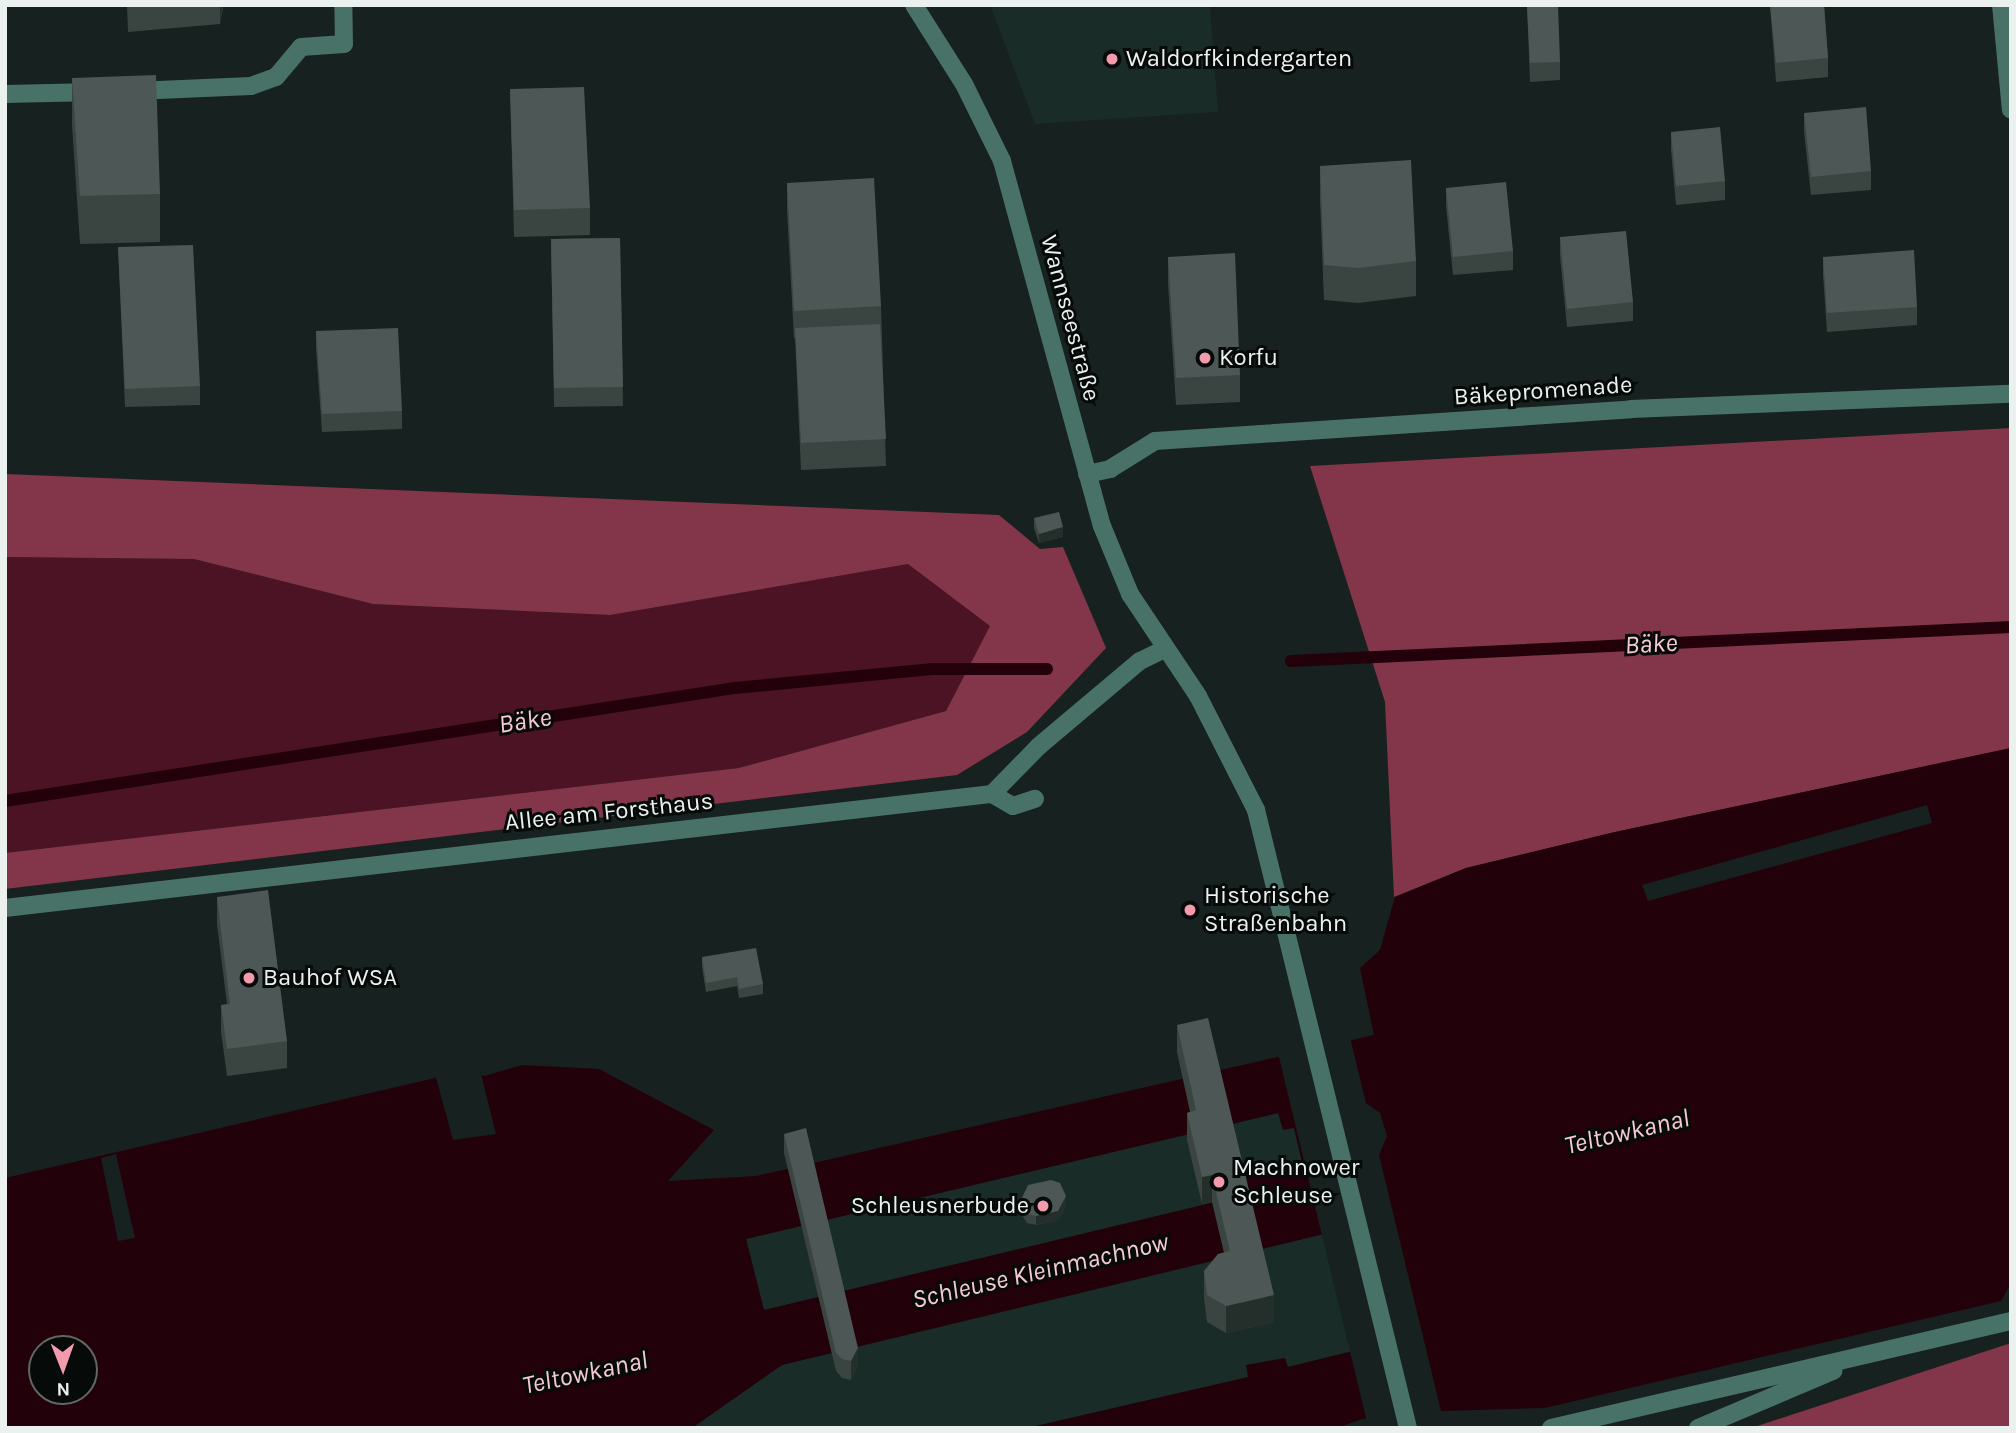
<!DOCTYPE html>
<html>
<head>
<meta charset="utf-8">
<style>
  body { margin:0 }
  #map { position:relative; width:2016px; height:1433px; overflow:hidden; background:#17211f; font-family:Karla,sans-serif }
  div>[style] { position:absolute }
  [style*='--x'] { left:calc(var(--x)*1px); top:calc(var(--y)*1px); width:calc(var(--w)*1px); rotate:calc(var(--a)*1deg) }
  .built>* { inset:0; background:#1a2c28 }
  .green>* { inset:0; background:#4b1323 }
  .forest>* { inset:0; background:#833649 }
  .water>* { inset:0; background:#23010a }
  .pier>* { inset:0; background:#17211f }
  .stream>* { height:12px; margin:-6px; padding:0 6px; transform-origin:6px; border-radius:6px; background:#23010a }
  .service>* { height:18px; margin:-9px; padding:0 9px; transform-origin:9px; border-radius:9px; background:#487167 }
  .minor>* { height:18px; margin:-9px; padding:0 9px; transform-origin:9px; border-radius:9px; background:#487167 }
  .tertiary>* { height:18px; margin:-9px; padding:0 9px; transform-origin:9px; border-radius:9px; background:#487167 }
  .wall>* { inset:0; background:#3a4542 }
  .shaded-wall>* { inset:0; background:#242f2c }
  .building>* { inset:0; background:#4d5755 }
  .dots>* { width:19px; height:19px; translate:-50% -50%; box-sizing:border-box; border:4px solid #060a09; border-radius:50% }
  span { translate:-50% -50%; white-space:nowrap; text-align:center; line-height:1.15; -webkit-text-stroke:6px #060a09; paint-order:stroke }
  .poi-label { font-size:24px; color:#ebf1ef }
  .left { translate:0 -50%; text-align:left }
  .right { translate:-100% -50%; text-align:right }
  .street-label { font-size:24px; color:#ebf1ef }
  .water-label { font-size:26px; color:#f8c9d1; font-style:italic }
  .frame { position:absolute; inset:0; border:7px solid #ebf1ef; pointer-events:none }
  .north { position:absolute; left:28px; top:1335px; width:70px; height:70px; box-sizing:border-box; background:#060a09; border:2px solid #626665; border-radius:50%; rotate:179deg; font-size:19px; font-weight:700; line-height:28px; text-align:center; color:#ebf1ef }
  .north::after { content:''; display:block; margin:auto; width:24px; height:32px; background:#f39aac; clip-path:polygon(50% 0,100% 100%,50% 72%,0 100%) }
</style>
</head>
<body>
<div id="map">
  <div class="built">
    <div style="clip-path:polygon(990px 5px,1210px 5px,1218px 112px,1035px 124px)"></div>
    <div style="clip-path:polygon(1278px 1113px,1294px 1128px,1302px 1162px,1244px 1175px,1236px 1197px,764px 1310px,746px 1239px)"></div>
    <div style="clip-path:polygon(1329px 1233px,1357px 1350px,1287px 1367px,1285px 1358px,1247px 1365px,1249px 1377px,1027px 1428px,692px 1428px,782px 1365px)"></div>
  </div>
  <div class="green">
    <div style="clip-path:polygon(5px 557px,194px 559px,373px 604px,610px 615px,908px 564px,991px 625px,946px 711px,739px 768px,5px 853px)"></div>
  </div>
  <div class="forest">
    <div style="clip-path:polygon(2011px 428px,2011px 748px,1615px 832px,1466px 868px,1394px 897px,1385px 702px,1310px 466px)"></div>
    <div style="clip-path:polygon(5px 474px,999px 515px,1040px 549px,1063px 547px,1106px 648px,1027px 732px,957px 775px,5px 889px,5px 853px,739px 768px,946px 711px,990px 626px,908px 564px,610px 615px,373px 604px,194px 559px,5px 557px)"></div>
    <div style="clip-path:polygon(2011px 1343px,2011px 1428px,1751px 1428px)"></div>
  </div>
  <div class="water">
    <div style="clip-path:polygon(evenodd,2011px 748px,2011px 1283px,2001px 1301px,1545px 1408px,1444px 1411px,1362px 1419px,1337px 1428px,1027px 1428px,1248px 1377px,1246px 1365px,1285px 1358px,1288px 1367px,1357px 1350px,1328px 1233px,782px 1365px,692px 1428px,5px 1428px,5px 1178px,435px 1078px,474px 1071px,484px 1076px,522px 1065px,599px 1069px,714px 1130px,668px 1181px,756px 1176px,1374px 1035px,1360px 968px,1380px 950px,1395px 897px,1466px 868px,1615px 832px,2011px 748px,1278px 1113px,1283px 1130px,1294px 1128px,1302px 1162px,1244px 1175px,1236px 1197px,764px 1310px,746px 1239px,1278px 1113px,2011px 748px,42px 1349px,84px 1349px,84px 1391px,42px 1391px,42px 1349px)"></div>
  </div>
  <div class="pier">
    <div style="clip-path:polygon(1927px 805px,1932px 823px,1648px 901px,1642px 885px)"></div>
    <div style="clip-path:polygon(1350px 1037px,1366px 1103px,1380px 1113px,1387px 1136px,1379px 1155px,1442px 1415px,1367px 1422px,1278px 1053px)"></div>
    <div style="clip-path:polygon(475px 1067px,480px 1070px,496px 1134px,453px 1140px,435px 1074px)"></div>
    <div style="clip-path:polygon(116px 1154px,135px 1238px,118px 1241px,101px 1158px)"></div>
  </div>
  <div class="stream">
    <div style="--x:1291;--y:661;--w:721;--a:-2.7"></div>
    <div style="--x:5;--y:801;--w:739;--a:-8.8"></div>
    <div style="--x:735;--y:688;--w:197;--a:-5.5"></div>
    <div style="--x:931;--y:669;--w:116;--a:0"></div>
  </div>
  <div class="service">
    <div style="--x:992;--y:794;--w:24;--a:30"></div>
    <div style="--x:1013;--y:806;--w:23;--a:-18"></div>
    <div style="--x:5;--y:908;--w:994;--a:-6.59"></div>
    <div style="--x:992;--y:794;--w:67;--a:-45.6"></div>
    <div style="--x:1039;--y:746;--w:132;--a:-40.1"></div>
    <div style="--x:1140;--y:661;--w:28;--a:-26"></div>
    <div style="--x:1551;--y:1428;--w:472;--a:-13.1"></div>
    <div style="--x:1698;--y:1428;--w:147;--a:-22.9"></div>
  </div>
  <div class="minor">
    <div style="--x:2001;--y:5;--w:105;--a:84.6"></div>
    <div style="--x:135;--y:91;--w:116;--a:-2.5"></div>
    <div style="--x:251;--y:86;--w:27;--a:-20"></div>
    <div style="--x:276;--y:77;--w:39;--a:-50"></div>
    <div style="--x:301;--y:47;--w:43;--a:-4"></div>
    <div style="--x:344;--y:44;--w:39;--a:-91"></div>
    <div style="--x:5;--y:94;--w:91;--a:-1.3"></div>
    <div style="--x:1087;--y:474;--w:24;--a:-12"></div>
    <div style="--x:1110;--y:469;--w:53;--a:-31.9"></div>
    <div style="--x:1155;--y:441;--w:477;--a:-3.8"></div>
    <div style="--x:1631;--y:409;--w:380;--a:-2.3"></div>
  </div>
  <div class="tertiary">
    <div style="--x:914;--y:5;--w:93;--a:57.7"></div>
    <div style="--x:964;--y:84;--w:86;--a:63.7"></div>
    <div style="--x:1002;--y:161;--w:378;--a:74.7"></div>
    <div style="--x:1102;--y:526;--w:74;--a:67.6"></div>
    <div style="--x:1130;--y:594;--w:123;--a:56.3"></div>
    <div style="--x:1198;--y:696;--w:128;--a:63"></div>
    <div style="--x:1256;--y:810;--w:636;--a:76.18"></div>
  </div>
  <div class="wall">
    <div style="clip-path:polygon(127px 5px,223px 5px,223px 9px,220px 24px,128px 32px)"></div>
    <div style="clip-path:polygon(1770px 5px,1824px 5px,1828px 58px,1828px 77px,1776px 82px)"></div>
    <div style="clip-path:polygon(1527px 6px,1560px 62px,1560px 80px,1530px 82px)"></div>
    <div style="clip-path:polygon(72px 78px,160px 194px,160px 242px,80px 244px,72px 125px)"></div>
    <div style="clip-path:polygon(510px 89px,590px 208px,590px 235px,514px 237px)"></div>
    <div style="clip-path:polygon(1804px 113px,1871px 171px,1871px 190px,1811px 195px,1804px 132px)"></div>
    <div style="clip-path:polygon(1671px 132px,1725px 181px,1725px 200px,1676px 205px,1671px 150px)"></div>
    <div style="clip-path:polygon(1320px 166px,1416px 261px,1416px 296px,1358px 303px,1324px 300px,1320px 201px)"></div>
    <div style="clip-path:polygon(787px 183px,881px 306px,886px 466px,801px 470px,795px 338px,794px 338px,787px 211px)"></div>
    <div style="clip-path:polygon(1446px 188px,1513px 251px,1513px 270px,1453px 275px,1446px 206px)"></div>
    <div style="clip-path:polygon(1560px 237px,1633px 302px,1633px 321px,1567px 327px,1560px 256px)"></div>
    <div style="clip-path:polygon(620px 238px,623px 406px,554px 407px,551px 239px)"></div>
    <div style="clip-path:polygon(118px 247px,200px 386px,200px 405px,125px 407px)"></div>
    <div style="clip-path:polygon(1168px 257px,1240px 375px,1240px 402px,1176px 405px,1168px 284px)"></div>
    <div style="clip-path:polygon(1823px 257px,1917px 307px,1917px 325px,1827px 332px,1823px 275px)"></div>
    <div style="clip-path:polygon(316px 331px,402px 411px,402px 429px,322px 432px,316px 349px)"></div>
    <div style="clip-path:polygon(1034px 518px,1063px 537px,1039px 543px,1034px 528px)"></div>
    <div style="clip-path:polygon(217px 897px,287px 1041px,287px 1068px,227px 1076px,221px 1032px,221px 1005px,227px 1004px,217px 924px)"></div>
    <div style="clip-path:polygon(702px 957px,763px 984px,763px 994px,739px 998px,737px 986px,706px 992px,702px 967px)"></div>
    <div style="clip-path:polygon(1177px 1025px,1274px 1322px,1226px 1333px,1207px 1322px,1204px 1298px,1204px 1271px,1224px 1253px,1212px 1202px,1202px 1204px,1187px 1140px,1187px 1113px,1190px 1112px,1177px 1052px)"></div>
    <div style="clip-path:polygon(784px 1134px,858px 1366px,851px 1380px,842px 1378px,836px 1371px,784px 1153px)"></div>
    <div style="clip-path:polygon(1020px 1202px,1066px 1206px,1058px 1220px,1036px 1225px,1027px 1223px,1020px 1212px)"></div>
  </div>
  <div class="shaded-wall">
    <div style="clip-path:polygon(220px 5px,223px 5px,220px 24px)"></div>
    <div style="clip-path:polygon(1063px 527px,1063px 537px,1039px 543px,1039px 534px)"></div>
    <div style="clip-path:polygon(1212px 1175px,1212px 1202px,1202px 1204px,1202px 1177px)"></div>
    <div style="clip-path:polygon(1066px 1196px,1066px 1206px,1058px 1220px,1036px 1225px,1036px 1216px)"></div>
    <div style="clip-path:polygon(1274px 1295px,1274px 1322px,1226px 1333px,1226px 1306px)"></div>
    <div style="clip-path:polygon(858px 1348px,858px 1366px,851px 1380px,851px 1361px)"></div>
  </div>
  <div class="building">
    <div style="clip-path:polygon(1558px 5px,1560px 62px,1530px 63px,1527px 6px)"></div>
    <div style="clip-path:polygon(1770px 5px,1824px 5px,1828px 58px,1776px 63px)"></div>
    <div style="clip-path:polygon(156px 75px,160px 194px,80px 196px,72px 78px)"></div>
    <div style="clip-path:polygon(584px 87px,590px 208px,514px 210px,510px 89px)"></div>
    <div style="clip-path:polygon(1866px 107px,1871px 171px,1811px 177px,1804px 113px)"></div>
    <div style="clip-path:polygon(1720px 127px,1725px 181px,1676px 186px,1671px 132px)"></div>
    <div style="clip-path:polygon(1411px 160px,1416px 261px,1358px 268px,1324px 265px,1320px 166px)"></div>
    <div style="clip-path:polygon(874px 178px,881px 306px,794px 311px,787px 183px)"></div>
    <div style="clip-path:polygon(1506px 182px,1513px 251px,1453px 257px,1446px 188px)"></div>
    <div style="clip-path:polygon(1626px 231px,1633px 302px,1567px 309px,1560px 237px)"></div>
    <div style="clip-path:polygon(620px 238px,623px 387px,554px 388px,551px 239px)"></div>
    <div style="clip-path:polygon(193px 245px,200px 386px,125px 389px,118px 247px)"></div>
    <div style="clip-path:polygon(1914px 250px,1917px 307px,1827px 313px,1823px 257px)"></div>
    <div style="clip-path:polygon(1235px 253px,1240px 375px,1176px 378px,1168px 257px)"></div>
    <div style="clip-path:polygon(880px 324px,886px 439px,801px 443px,795px 328px)"></div>
    <div style="clip-path:polygon(398px 328px,402px 411px,322px 414px,316px 331px)"></div>
    <div style="clip-path:polygon(1059px 512px,1063px 527px,1039px 534px,1034px 518px)"></div>
    <div style="clip-path:polygon(268px 890px,287px 1041px,227px 1049px,221px 1005px,230px 1004px,217px 897px)"></div>
    <div style="clip-path:polygon(756px 948px,763px 984px,739px 989px,737px 977px,706px 983px,702px 957px)"></div>
    <div style="clip-path:polygon(1208px 1018px,1274px 1295px,1226px 1306px,1207px 1295px,1204px 1271px,1218px 1254px,1230px 1251px,1212px 1175px,1202px 1177px,1187px 1113px,1196px 1110px,1177px 1025px)"></div>
    <div style="clip-path:polygon(806px 1128px,858px 1348px,851px 1361px,842px 1359px,836px 1353px,784px 1134px)"></div>
    <div style="clip-path:polygon(1051px 1180px,1060px 1183px,1066px 1196px,1058px 1211px,1036px 1216px,1027px 1214px,1020px 1202px,1028px 1185px)"></div>
  </div>
  <div class="dots">
    <div style="left:1112px;top:59px;background:#f39aac"></div>
    <div style="left:1205px;top:358px;background:#f39aac"></div>
    <div style="left:1190px;top:910px;background:#f39aac"></div>
    <div style="left:249px;top:978px;background:#f39aac"></div>
    <div style="left:1219px;top:1182px;background:#f39aac"></div>
    <div style="left:1043px;top:1206px;background:#f39aac"></div>
  </div>
  <div class="poi-label">
    <span class="left" style="left:1126px;top:59px">Waldorfkindergarten</span>
    <span class="left" style="left:1219px;top:358px">Korfu</span>
    <span class="left" style="left:1204px;top:910px">Historische<br>Straßenbahn</span>
    <span class="left" style="left:263px;top:978px">Bauhof WSA</span>
    <span class="left" style="left:1233px;top:1182px">Machnower<br>Schleuse</span>
    <span class="right" style="left:1029px;top:1206px">Schleusnerbude</span>
  </div>
  <div class="street-label">
    <span style="left:1070px;top:318px;rotate:75deg">Wannseestraße</span>
    <span style="left:1543px;top:391px;rotate:-4deg">Bäkepromenade</span>
    <span style="left:609px;top:812px;rotate:-6deg">Allee am Forsthaus</span>
  </div>
  <div class="water-label">
    <span style="left:1651px;top:644px;rotate:-3deg">Bäke</span>
    <span style="left:525px;top:721px;rotate:-9deg">Bäke</span>
    <span style="left:1627px;top:1132px;rotate:-13deg">Teltowkanal</span>
    <span style="left:1040px;top:1271px;rotate:-13deg">Schleuse Kleinmachnow</span>
    <span style="left:585px;top:1373px;rotate:-12deg">Teltowkanal</span>
  </div>
  <div class="frame"></div>
  <div class="north">N</div>
</div>
</body>
</html>
